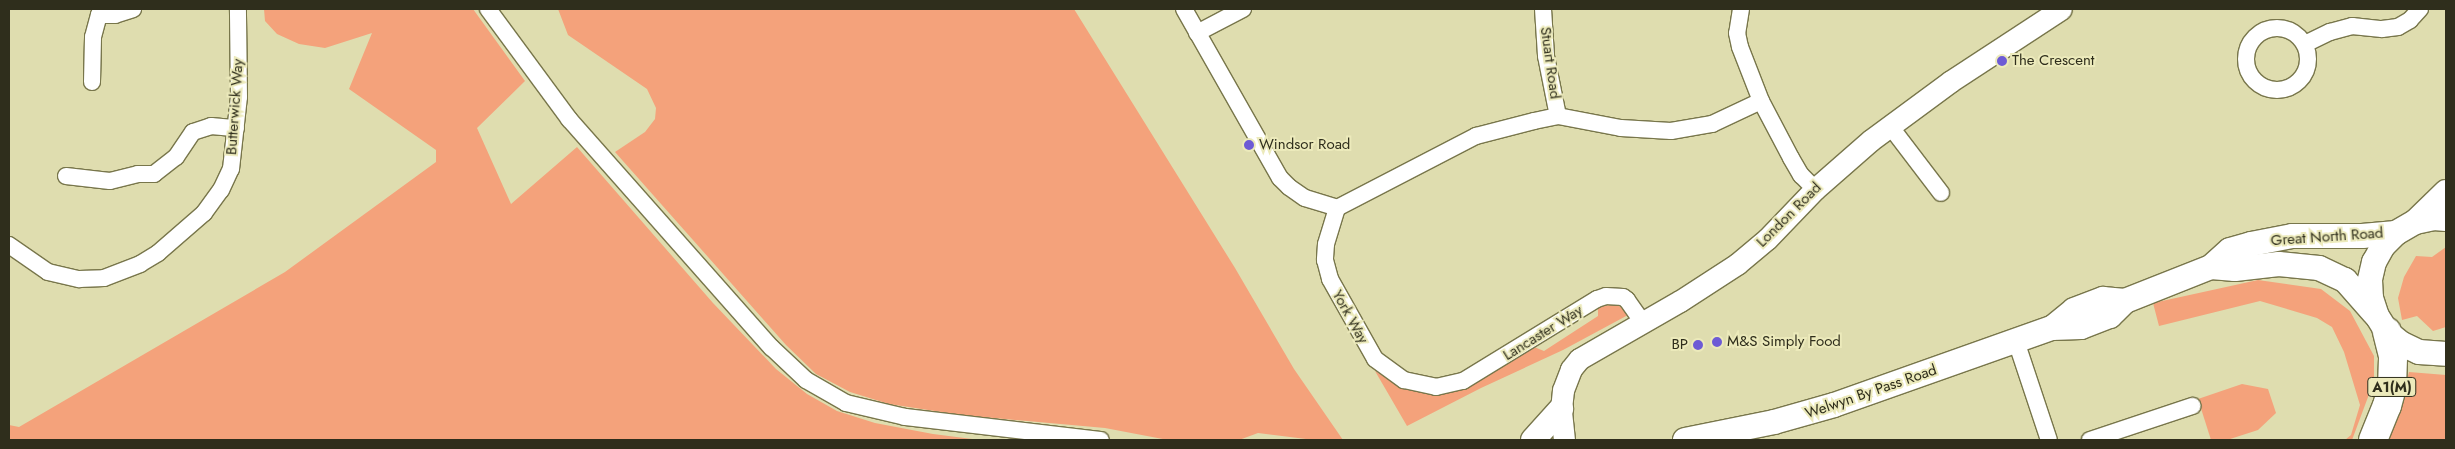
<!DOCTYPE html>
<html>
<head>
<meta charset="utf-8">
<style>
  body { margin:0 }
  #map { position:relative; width:2455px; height:449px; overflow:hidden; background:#dfddaf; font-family:Jost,sans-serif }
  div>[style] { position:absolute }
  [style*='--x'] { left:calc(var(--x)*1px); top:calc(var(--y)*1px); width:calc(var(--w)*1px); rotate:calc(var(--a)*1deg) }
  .green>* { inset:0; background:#f4a27b }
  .roads { filter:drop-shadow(1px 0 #78764b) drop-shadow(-1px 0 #78764b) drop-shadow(0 1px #78764b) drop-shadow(0 -1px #78764b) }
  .minor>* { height:16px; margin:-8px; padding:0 8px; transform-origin:8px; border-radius:8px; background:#fff }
  .minor>.ring { margin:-8px; padding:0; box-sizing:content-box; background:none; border:16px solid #fff; border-radius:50% }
  .tertiary>* { height:21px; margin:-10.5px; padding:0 10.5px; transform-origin:10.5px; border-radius:10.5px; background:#fff }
  .secondary>* { height:24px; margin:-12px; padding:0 12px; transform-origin:12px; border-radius:12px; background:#fff }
  .motorway>* { height:28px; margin:-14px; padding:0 14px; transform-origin:14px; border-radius:14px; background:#fff }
  .dots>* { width:14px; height:14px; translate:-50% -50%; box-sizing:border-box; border:2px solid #eceabb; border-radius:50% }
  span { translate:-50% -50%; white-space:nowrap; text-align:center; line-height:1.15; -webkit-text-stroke:4px #eceabb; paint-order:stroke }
  .shield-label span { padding:1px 4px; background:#eceabb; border:1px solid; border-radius:4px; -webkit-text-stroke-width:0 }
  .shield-label { font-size:14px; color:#2f2e1c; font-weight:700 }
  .poi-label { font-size:15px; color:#2f2e1c }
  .left { translate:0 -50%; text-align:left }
  .right { translate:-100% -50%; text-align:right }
  .street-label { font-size:15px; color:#2f2e1c }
  .frame { position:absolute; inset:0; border:10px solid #2f2e1c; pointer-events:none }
</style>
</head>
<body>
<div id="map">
  <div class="green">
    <div style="clip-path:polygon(264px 9px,473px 9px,525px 81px,477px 128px,511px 204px,577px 147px,713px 303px,776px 369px,807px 394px,837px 411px,875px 423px,933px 434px,980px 440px,9px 440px,9px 425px,19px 427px,285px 272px,436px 162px,436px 150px,349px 89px,372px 33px,325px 48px,299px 44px,277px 34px,265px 21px)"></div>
    <div style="clip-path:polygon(558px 9px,1074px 9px,1235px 268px,1294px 369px,1343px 440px,1314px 440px,1258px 433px,1239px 440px,1168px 440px,1105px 428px,961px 415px,889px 404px,850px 392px,816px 374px,786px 345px,615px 152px,645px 132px,655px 119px,656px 108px,647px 89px,568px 35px)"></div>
    <div style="clip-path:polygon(2446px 247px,2446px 327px,2433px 331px,2417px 316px,2402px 320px,2398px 298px,2404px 277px,2416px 256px,2432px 257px)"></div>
    <div style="clip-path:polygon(2258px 280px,2321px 289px,2350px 311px,2374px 356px,2374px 381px,2352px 440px,2345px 440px,2351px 435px,2360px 405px,2344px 352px,2332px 327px,2317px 318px,2260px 301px,2159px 326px,2153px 303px)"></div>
    <div style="clip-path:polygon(1616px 304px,1625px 310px,1628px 315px,1563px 350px,1481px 388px,1407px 426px,1375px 371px,1398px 385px,1419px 392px,1438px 393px,1534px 347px,1544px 351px,1598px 316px,1598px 307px)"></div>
    <div style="clip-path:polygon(2409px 372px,2446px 375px,2446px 440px,2386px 440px,2397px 417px)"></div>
    <div style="clip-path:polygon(2242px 384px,2268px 389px,2276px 413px,2258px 430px,2227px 440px,2211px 440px,2198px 399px)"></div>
  </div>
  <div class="roads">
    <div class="minor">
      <div style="--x:488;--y:9;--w:137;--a:53.6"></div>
      <div style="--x:569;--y:119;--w:305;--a:48.5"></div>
      <div style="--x:771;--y:347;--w:48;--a:43.3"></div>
      <div style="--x:806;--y:380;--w:46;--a:29.9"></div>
      <div style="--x:846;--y:403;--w:61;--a:13.3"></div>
      <div style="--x:905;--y:417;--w:197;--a:6.7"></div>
      <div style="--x:1184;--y:9;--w:194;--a:60.4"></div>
      <div style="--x:1280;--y:178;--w:13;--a:45"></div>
      <div style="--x:1289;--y:187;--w:19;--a:35"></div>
      <div style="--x:1305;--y:198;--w:34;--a:17"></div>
      <div style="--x:1337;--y:208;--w:157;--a:-27.4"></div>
      <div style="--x:1476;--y:136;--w:60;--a:-14.5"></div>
      <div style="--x:1534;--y:121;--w:25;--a:-12"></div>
      <div style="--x:1558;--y:116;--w:64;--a:10.8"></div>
      <div style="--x:1621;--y:128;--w:50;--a:3.4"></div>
      <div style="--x:1671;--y:131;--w:42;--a:-9.7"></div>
      <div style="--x:1712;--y:124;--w:54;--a:-25.1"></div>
      <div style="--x:1543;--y:9;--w:47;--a:86.3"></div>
      <div style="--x:1546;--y:56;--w:61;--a:78.7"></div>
      <div style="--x:1741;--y:9;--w:24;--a:99"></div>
      <div style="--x:1737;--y:33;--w:14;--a:78"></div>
      <div style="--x:1740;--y:47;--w:58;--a:68.7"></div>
      <div style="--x:1761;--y:101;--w:64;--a:62.2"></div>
      <div style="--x:1791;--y:158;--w:20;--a:60"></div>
      <div style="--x:1801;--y:175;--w:20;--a:45"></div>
      <div class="ring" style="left:2246px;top:28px;width:46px;height:46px"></div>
      <div style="--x:1197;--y:33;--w:52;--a:-27.6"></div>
      <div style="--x:2305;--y:44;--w:28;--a:-26"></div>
      <div style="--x:2330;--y:32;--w:23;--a:-15"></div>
      <div style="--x:2352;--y:26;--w:30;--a:6"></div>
      <div style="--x:2382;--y:29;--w:16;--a:-7"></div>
      <div style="--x:2398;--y:27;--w:14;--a:-30"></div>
      <div style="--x:2410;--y:20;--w:15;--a:-48"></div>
      <div style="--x:92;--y:82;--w:45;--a:-88.7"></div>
      <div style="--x:93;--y:37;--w:23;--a:-75"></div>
      <div style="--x:99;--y:15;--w:16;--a:0"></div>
      <div style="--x:115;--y:15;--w:19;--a:-18"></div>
      <div style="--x:1890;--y:126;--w:84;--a:52.7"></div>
      <div style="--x:66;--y:176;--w:44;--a:6.5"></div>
      <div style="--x:110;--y:181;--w:29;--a:-14"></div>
      <div style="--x:138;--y:174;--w:16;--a:0"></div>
      <div style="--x:154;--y:174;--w:28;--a:-38"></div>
      <div style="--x:176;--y:157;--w:30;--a:-56"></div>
      <div style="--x:193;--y:132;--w:19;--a:-18"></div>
      <div style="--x:211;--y:126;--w:25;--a:5"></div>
      <div style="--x:1337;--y:208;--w:38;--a:107"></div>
      <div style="--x:1326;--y:244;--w:16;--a:94"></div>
      <div style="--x:1325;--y:260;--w:20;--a:75"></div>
      <div style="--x:1330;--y:279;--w:92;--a:60.6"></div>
      <div style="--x:1375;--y:359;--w:36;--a:36"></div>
      <div style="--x:1404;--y:380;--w:33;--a:12"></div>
      <div style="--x:1436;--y:387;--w:28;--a:-13"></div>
      <div style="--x:1463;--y:381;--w:157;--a:-31.5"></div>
      <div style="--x:1597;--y:299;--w:9;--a:-18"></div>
      <div style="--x:1606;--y:296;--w:17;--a:3"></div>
      <div style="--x:1623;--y:297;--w:5;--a:37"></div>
      <div style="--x:1627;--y:300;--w:28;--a:55"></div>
      <div style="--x:9;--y:245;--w:47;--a:34.7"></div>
      <div style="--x:48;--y:272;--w:32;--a:13"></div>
      <div style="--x:79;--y:279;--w:25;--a:-2"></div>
      <div style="--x:104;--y:278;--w:39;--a:-21"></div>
      <div style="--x:140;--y:264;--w:21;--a:-31"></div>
      <div style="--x:158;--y:253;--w:61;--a:-41"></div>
      <div style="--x:204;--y:213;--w:29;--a:-54"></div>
      <div style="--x:221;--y:190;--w:23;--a:-65"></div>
      <div style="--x:231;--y:169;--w:72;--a:-83.7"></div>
      <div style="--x:239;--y:97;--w:88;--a:-90.7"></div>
      <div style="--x:2016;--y:341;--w:104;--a:71.6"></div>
      <div style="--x:2090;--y:440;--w:108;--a:-18.4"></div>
    </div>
    <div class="tertiary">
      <div style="--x:1564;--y:440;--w:31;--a:-96"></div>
      <div style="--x:1561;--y:409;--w:19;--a:-84"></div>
      <div style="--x:1563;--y:390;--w:22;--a:-69"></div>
      <div style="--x:1571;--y:369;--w:13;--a:-51"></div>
      <div style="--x:1579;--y:359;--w:116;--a:-29.9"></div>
      <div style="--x:1680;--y:301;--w:68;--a:-33"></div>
      <div style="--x:1737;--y:264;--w:39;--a:-40"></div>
      <div style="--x:1767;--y:239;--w:69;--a:-46.2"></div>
      <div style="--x:1815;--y:189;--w:74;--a:-41.2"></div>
      <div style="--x:1871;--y:140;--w:99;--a:-36.4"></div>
      <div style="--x:1951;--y:81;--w:131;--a:-33.2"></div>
    </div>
    <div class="secondary">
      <div style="--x:2446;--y:219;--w:12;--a:-175"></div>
      <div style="--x:2434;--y:218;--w:19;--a:168"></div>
      <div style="--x:2415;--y:222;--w:22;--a:150"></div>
      <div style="--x:2396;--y:233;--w:18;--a:135"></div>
      <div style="--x:2383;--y:246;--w:18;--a:119"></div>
      <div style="--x:2374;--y:262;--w:18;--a:103"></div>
      <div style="--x:2370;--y:280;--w:18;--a:87"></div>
      <div style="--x:2371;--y:298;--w:19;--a:72"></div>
      <div style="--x:2377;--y:316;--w:19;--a:58"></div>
      <div style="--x:2387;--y:332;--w:19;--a:39"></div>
      <div style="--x:2402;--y:344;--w:19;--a:25"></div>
      <div style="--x:2419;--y:352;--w:27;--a:4"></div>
      <div style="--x:2415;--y:222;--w:43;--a:-44.1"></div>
      <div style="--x:2211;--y:267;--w:24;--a:5"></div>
      <div style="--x:2235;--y:269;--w:44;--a:-6.5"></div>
      <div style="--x:2279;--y:264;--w:40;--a:5.7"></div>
      <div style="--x:2319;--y:268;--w:29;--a:25"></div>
      <div style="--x:2345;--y:280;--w:44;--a:48.7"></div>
      <div style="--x:2052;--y:328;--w:29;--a:-2"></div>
      <div style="--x:2081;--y:327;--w:31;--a:-21"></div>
      <div style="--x:2110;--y:316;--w:21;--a:-45"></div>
      <div style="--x:2125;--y:301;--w:92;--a:-21.6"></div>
      <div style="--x:2211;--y:267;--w:25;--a:-42"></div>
      <div style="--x:2230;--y:250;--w:22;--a:-16"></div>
      <div style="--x:2251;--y:244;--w:42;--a:-11"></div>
      <div style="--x:2292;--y:236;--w:70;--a:0"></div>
      <div style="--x:2362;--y:236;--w:34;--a:-5"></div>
      <div style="--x:1533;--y:440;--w:42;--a:-47.9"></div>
      <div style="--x:1685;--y:440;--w:91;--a:-11.4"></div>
      <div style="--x:1774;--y:422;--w:62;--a:-15.8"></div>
      <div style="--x:1834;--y:405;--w:231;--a:-19.5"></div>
      <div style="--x:2052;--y:328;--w:28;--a:-39"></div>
      <div style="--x:2074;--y:310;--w:31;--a:-21"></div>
      <div style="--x:2103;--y:299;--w:22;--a:5"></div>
    </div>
    <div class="motorway">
      <div style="--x:2373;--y:440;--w:37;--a:-68"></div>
      <div style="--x:2387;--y:406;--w:20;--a:-75"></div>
      <div style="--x:2392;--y:387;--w:31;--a:-88"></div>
      <div style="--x:2393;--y:356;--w:25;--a:-104"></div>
    </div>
  </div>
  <div class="dots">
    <div style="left:2002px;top:61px;background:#6d5bd5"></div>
    <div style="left:1249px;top:145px;background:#6d5bd5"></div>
    <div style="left:1717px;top:342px;background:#6d5bd5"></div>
    <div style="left:1698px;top:345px;background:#6d5bd5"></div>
  </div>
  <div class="shield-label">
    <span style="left:2392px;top:387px">A1(M)</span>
  </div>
  <div class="poi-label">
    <span class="left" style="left:2012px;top:61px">The Crescent</span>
    <span class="left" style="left:1259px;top:145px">Windsor Road</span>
    <span class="left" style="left:1727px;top:342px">M&amp;S Simply Food</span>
    <span class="right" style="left:1688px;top:345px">BP</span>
  </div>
  <div class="street-label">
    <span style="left:1550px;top:63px;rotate:82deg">Stuart Road</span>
    <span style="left:235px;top:107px;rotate:-86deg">Butterwick Way</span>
    <span style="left:1789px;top:215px;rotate:-45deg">London Road</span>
    <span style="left:2327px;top:237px;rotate:-4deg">Great North Road</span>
    <span style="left:1350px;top:317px;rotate:61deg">York Way</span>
    <span style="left:1543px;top:333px;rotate:-32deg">Lancaster Way</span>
    <span style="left:1871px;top:392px;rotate:-19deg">Welwyn By Pass Road</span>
  </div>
  <div class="frame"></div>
</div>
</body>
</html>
